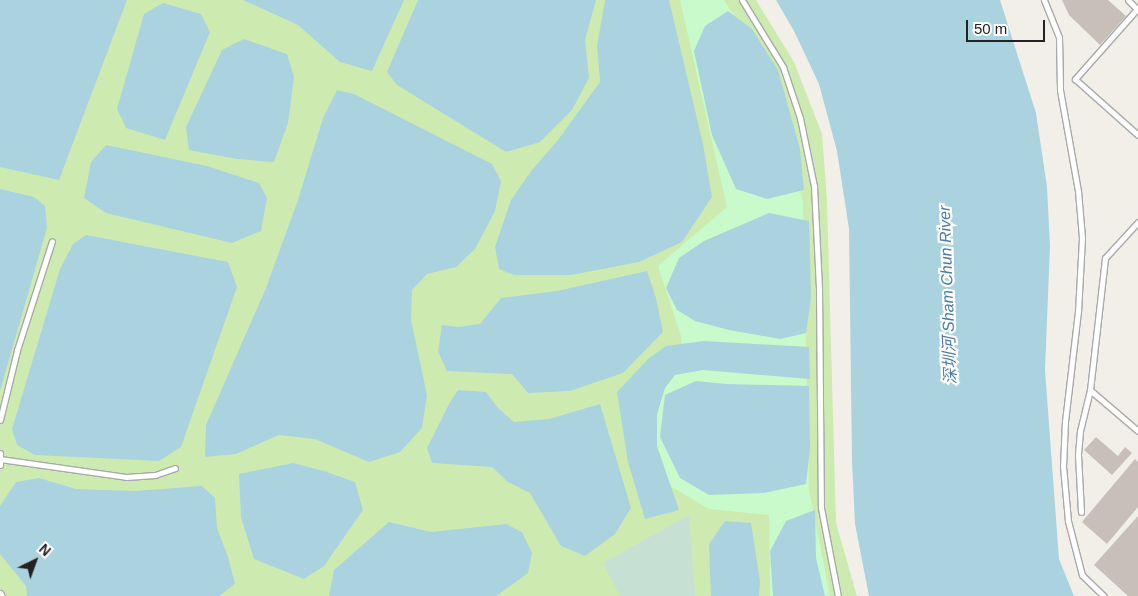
<!DOCTYPE html>
<html>
<head>
<meta charset="utf-8">
<style>
  body { margin:0 }
  #map { position:relative; width:1138px; height:596px; overflow:hidden; background:#f2efe9; font-family:Arial,"Noto Sans SC",sans-serif }
  div>[style] { position:absolute }
  [style*='--x'] { left:calc(var(--x)*1px); top:calc(var(--y)*1px); width:calc(var(--w)*1px); rotate:calc(var(--a)*1deg) }
  .grass>* { inset:0; background:#cdebb0 }
  .wetland>* { inset:0; background:#c6e0d4 }
  .park>* { inset:0; background:#c8facc }
  .water>* { inset:0; background:#aad3df }
  .building>* { inset:0; background:#c7bfb8 }
  .roads { filter:drop-shadow(1px 0 #a9a9a9) drop-shadow(-1px 0 #a9a9a9) drop-shadow(0 1px #a9a9a9) drop-shadow(0 -1px #a9a9a9) }
  .service>* { height:5px; margin:-2.5px; padding:0 2.5px; transform-origin:2.5px; border-radius:2.5px; background:#fff }
  span { translate:-50% -50%; white-space:nowrap; text-align:center; line-height:1.15; -webkit-text-stroke:4.5px #fff; paint-order:stroke }
  .water-label { font-size:16px; color:#4a7aab; font-style:italic }
  .north { position:absolute; left:10px; top:536px; width:50px; height:50px; -webkit-text-stroke:4px #fff; paint-order:stroke; rotate:42deg; font-size:14px; font-weight:700; line-height:20px; text-align:center; color:#222 }
  .north::after { content:''; display:block; margin:auto; width:18px; height:22px; background:#222; clip-path:polygon(50% 0,100% 100%,50% 72%,0 100%) }
  .scale { position:absolute; left:966px; top:20px; width:79px; height:22px; box-sizing:border-box; border:2px solid #222; border-top:0; padding-left:6px; font-size:15px; line-height:18px; white-space:nowrap; color:#222; -webkit-text-stroke:4px #fff; paint-order:stroke }
</style>
</head>
<body>
<div id="map">
  <div class="grass">
    <div style="clip-path:polygon(0 0,756px 0,794px 62px,822px 134px,827px 200px,836px 523px,857px 596px,0 596px)"></div>
  </div>
  <div class="wetland">
    <div style="clip-path:polygon(689px 515px,695px 596px,620px 596px,603px 563px)"></div>
  </div>
  <div class="park">
    <div style="clip-path:polygon(680px 0,724px 0,772px 74px,803px 202px,809px 490px,830px 596px,770px 596px,769px 515px,709px 509px,672px 487px,646px 446px,662px 379px,684px 360px,681px 336px,658px 266px,727px 207px)"></div>
  </div>
  <div class="water">
    <div style="clip-path:polygon(0 0,127px 0,59px 180px,0 167px)"></div>
    <div style="clip-path:polygon(243px 0,404px 0,372px 71px,340px 62px,298px 25px)"></div>
    <div style="clip-path:polygon(418px 0,596px 0,585px 40px,589px 78px,572px 110px,540px 142px,506px 152px,397px 85px,387px 72px)"></div>
    <div style="clip-path:polygon(605px 0,669px 0,703px 144px,712px 197px,682px 242px,639px 262px,571px 275px,514px 275px,499px 269px,495px 247px,511px 200px,532px 170px,558px 140px,600px 82px,597px 46px)"></div>
    <div style="clip-path:polygon(776px 0,1000px 0,1036px 113px,1047px 187px,1050px 246px,1045px 370px,1059px 559px,1074px 596px,869px 596px,855px 524px,852px 461px,849px 229px,837px 151px,819px 84px,794px 31px)"></div>
    <div style="clip-path:polygon(163px 3px,201px 14px,210px 32px,165px 140px,126px 128px,117px 109px,144px 14px)"></div>
    <div style="clip-path:polygon(728px 11px,752px 29px,778px 70px,800px 149px,804px 190px,767px 199px,736px 189px,712px 135px,694px 51px,705px 26px)"></div>
    <div style="clip-path:polygon(244px 39px,287px 54px,294px 77px,288px 123px,274px 162px,237px 159px,189px 150px,186px 127px,222px 50px)"></div>
    <div style="clip-path:polygon(337px 90px,354px 94px,492px 164px,501px 181px,495px 211px,475px 249px,456px 267px,427px 274px,412px 290px,411px 320px,427px 395px,422px 428px,400px 452px,369px 462px,315px 439px,279px 435px,236px 454px,205px 457px,206px 425px,266px 288px,298px 200px,323px 118px)"></div>
    <div style="clip-path:polygon(106px 145px,207px 166px,259px 183px,267px 198px,261px 231px,232px 243px,106px 213px,84px 198px,91px 162px)"></div>
    <div style="clip-path:polygon(0 189px,34px 197px,45px 206px,47px 228px,0 391px)"></div>
    <div style="clip-path:polygon(769px 213px,809px 221px,811px 299px,806px 333px,780px 339px,729px 330px,695px 321px,677px 310px,666px 288px,679px 258px,704px 241px)"></div>
    <div style="clip-path:polygon(86px 235px,228px 262px,237px 287px,181px 447px,159px 461px,35px 455px,17px 445px,12px 429px,60px 269px,73px 244px)"></div>
    <div style="clip-path:polygon(647px 271px,656px 298px,663px 332px,623px 373px,570px 391px,528px 393px,512px 374px,447px 371px,438px 352px,442px 325px,458px 327px,480px 324px,501px 298px,557px 291px)"></div>
    <div style="clip-path:polygon(704px 341px,809px 347px,810px 379px,703px 370px,675px 375px,665px 388px,657px 414px,657px 446px,679px 510px,645px 519px,628px 462px,617px 392px,648px 359px,666px 346px)"></div>
    <div style="clip-path:polygon(696px 381px,726px 384px,809px 386px,810px 448px,806px 484px,764px 493px,709px 495px,680px 478px,660px 437px,665px 395px)"></div>
    <div style="clip-path:polygon(458px 390px,486px 392px,498px 408px,514px 422px,549px 419px,600px 404px,631px 508px,615px 534px,585px 556px,561px 546px,530px 493px,508px 482px,492px 467px,432px 463px,427px 448px,450px 402px)"></div>
    <div style="clip-path:polygon(293px 463px,324px 471px,355px 482px,363px 510px,324px 566px,304px 579px,254px 559px,241px 517px,239px 474px)"></div>
    <div style="clip-path:polygon(39px 478px,76px 489px,135px 491px,202px 486px,215px 498px,217px 528px,228px 557px,235px 584px,219px 596px,27px 596px,26px 586px,0 554px,0 506px,16px 482px)"></div>
    <div style="clip-path:polygon(815px 510px,816px 558px,825px 596px,773px 596px,770px 551px,786px 521px)"></div>
    <div style="clip-path:polygon(725px 521px,751px 523px,760px 581px,759px 596px,711px 596px,709px 544px)"></div>
    <div style="clip-path:polygon(389px 522px,431px 532px,506px 524px,522px 532px,532px 553px,528px 573px,496px 596px,329px 596px,334px 570px)"></div>
  </div>
  <div class="building">
    <div style="clip-path:polygon(1062px 0,1108px 0,1126px 16px,1100px 45px,1069px 15px)"></div>
    <div style="clip-path:polygon(1096px 437px,1118px 456px,1125px 447px,1132px 453px,1112px 475px,1084px 450px)"></div>
    <div style="clip-path:polygon(1135px 459px,1138px 462px,1138px 507px,1107px 544px,1082px 522px)"></div>
    <div style="clip-path:polygon(1138px 516px,1138px 596px,1128px 596px,1094px 565px)"></div>
  </div>
  <div class="roads">
    <div class="service">
      <div style="--x:742;--y:0;--w:79;--a:58.5"></div>
      <div style="--x:783;--y:67;--w:54;--a:71.6"></div>
      <div style="--x:800;--y:118;--w:69;--a:78.4"></div>
      <div style="--x:814;--y:186;--w:102;--a:87.2"></div>
      <div style="--x:819;--y:288;--w:220;--a:89.5"></div>
      <div style="--x:821;--y:508;--w:90;--a:79.1"></div>
      <div style="--x:1044;--y:0;--w:40;--a:68"></div>
      <div style="--x:1059;--y:37;--w:53;--a:88.9"></div>
      <div style="--x:1060;--y:90;--w:103;--a:79.9"></div>
      <div style="--x:1078;--y:191;--w:47;--a:85.1"></div>
      <div style="--x:1082;--y:238;--w:73;--a:93.1"></div>
      <div style="--x:1078;--y:311;--w:111;--a:96.7"></div>
      <div style="--x:1065;--y:421;--w:45;--a:92.5"></div>
      <div style="--x:1063;--y:466;--w:55;--a:84.8"></div>
      <div style="--x:1068;--y:521;--w:56;--a:75.5"></div>
      <div style="--x:1082;--y:575;--w:30;--a:44"></div>
      <div style="--x:1128;--y:0;--w:14;--a:45"></div>
      <div style="--x:1137;--y:9;--w:94;--a:131.5"></div>
      <div style="--x:1075;--y:79;--w:84;--a:41.6"></div>
      <div style="--x:1090;--y:390;--w:63;--a:40.5"></div>
      <div style="--x:0;--y:420;--w:72;--a:-76.3"></div>
      <div style="--x:17;--y:350;--w:114;--a:-72.2"></div>
      <div style="--x:0;--y:453;--w:12;--a:90"></div>
      <div style="--x:0;--y:459;--w:127;--a:8.1"></div>
      <div style="--x:126;--y:477;--w:29;--a:-4"></div>
      <div style="--x:155;--y:475;--w:21;--a:-19"></div>
      <div style="--x:1081;--y:512;--w:58;--a:-93"></div>
      <div style="--x:1078;--y:454;--w:23;--a:-85"></div>
      <div style="--x:1080;--y:431;--w:42;--a:-76.3"></div>
      <div style="--x:1090;--y:390;--w:133;--a:-83.5"></div>
      <div style="--x:1105;--y:258;--w:49;--a:-47.5"></div>
      <div style="--x:0;--y:593;--w:4;--a:56"></div>
    </div>
  </div>
  <div class="water-label">
    <span style="left:948px;top:295px;rotate:-92deg">深圳河 Sham Chun River</span>
  </div>
  <div class="north">N</div>
  <div class="scale">50 m</div>
</div>
</body>
</html>
